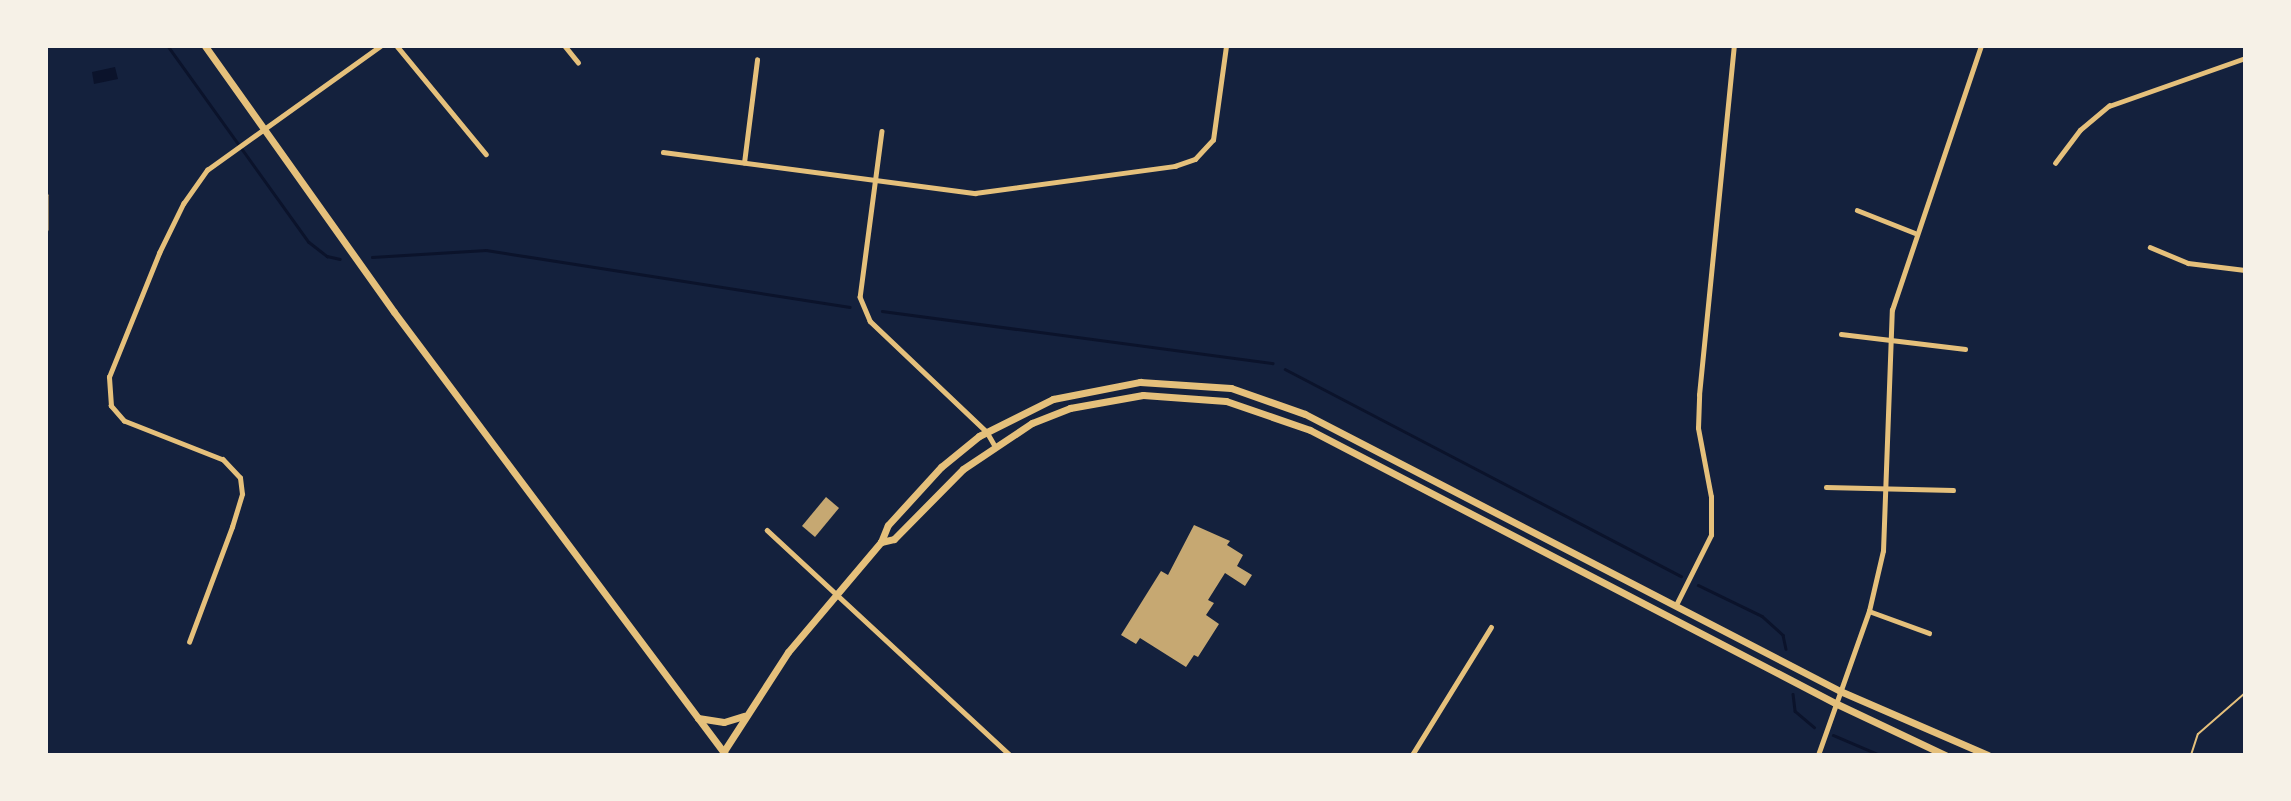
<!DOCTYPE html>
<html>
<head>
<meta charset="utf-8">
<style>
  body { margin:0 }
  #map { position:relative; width:2291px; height:801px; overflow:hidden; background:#14213d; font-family:Jost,sans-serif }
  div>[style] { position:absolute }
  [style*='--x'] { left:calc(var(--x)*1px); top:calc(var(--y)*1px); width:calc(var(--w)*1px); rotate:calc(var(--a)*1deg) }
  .water>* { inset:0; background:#0b132b }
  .stream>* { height:2.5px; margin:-1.25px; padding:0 1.25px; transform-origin:1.25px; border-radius:1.25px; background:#0b132b }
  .building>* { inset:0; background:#c6a872 }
  .service>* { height:2px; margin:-1px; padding:0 1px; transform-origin:1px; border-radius:1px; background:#e5c07b }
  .minor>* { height:4.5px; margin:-2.25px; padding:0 2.25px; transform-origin:2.25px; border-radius:2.25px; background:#e5c07b }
  .primary>* { height:7px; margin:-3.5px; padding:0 3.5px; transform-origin:3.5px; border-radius:3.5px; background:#e5c07b }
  span { translate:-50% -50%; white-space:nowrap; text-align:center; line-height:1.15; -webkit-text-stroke:4px #f6f1e7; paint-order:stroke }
  .frame { position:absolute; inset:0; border:48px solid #f6f1e7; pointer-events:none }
</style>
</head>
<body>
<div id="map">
  <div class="water">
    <div style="clip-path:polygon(115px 67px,118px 79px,94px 84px,92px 72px)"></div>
  </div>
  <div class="stream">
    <div style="--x:168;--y:46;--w:241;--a:54.3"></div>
    <div style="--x:309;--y:242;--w:23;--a:38"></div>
    <div style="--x:327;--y:256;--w:13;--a:13"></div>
    <div style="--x:372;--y:257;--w:114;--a:-3.5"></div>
    <div style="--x:486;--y:250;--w:368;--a:8.9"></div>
    <div style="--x:882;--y:311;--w:394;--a:7.6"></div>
    <div style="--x:1285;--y:369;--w:447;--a:27.6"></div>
    <div style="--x:1698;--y:585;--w:71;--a:25.8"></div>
    <div style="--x:1762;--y:616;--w:28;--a:42"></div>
    <div style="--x:1783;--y:635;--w:14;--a:78"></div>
    <div style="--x:1793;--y:694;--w:17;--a:83"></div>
    <div style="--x:1795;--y:711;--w:25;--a:40"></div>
    <div style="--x:1833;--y:735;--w:51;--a:23.1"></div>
  </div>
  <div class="building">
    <div style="clip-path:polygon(826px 497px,839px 508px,815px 537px,802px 526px)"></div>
    <div style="clip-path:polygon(1194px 525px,1230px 541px,1227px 545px,1243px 555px,1237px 566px,1252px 575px,1245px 586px,1225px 573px,1208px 600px,1214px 603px,1206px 615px,1219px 624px,1198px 657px,1194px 655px,1186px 667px,1140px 638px,1136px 644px,1121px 635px,1161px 571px,1168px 575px)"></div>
  </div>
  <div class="service">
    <div style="--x:2191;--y:755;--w:22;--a:-72"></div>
    <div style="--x:2198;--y:734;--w:62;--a:-41.1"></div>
  </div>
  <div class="minor">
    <div style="--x:397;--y:46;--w:140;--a:50.5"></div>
    <div style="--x:565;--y:46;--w:21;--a:51"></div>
    <div style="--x:882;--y:131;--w:167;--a:97.5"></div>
    <div style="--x:860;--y:297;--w:26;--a:67"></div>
    <div style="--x:870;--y:321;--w:161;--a:43.5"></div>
    <div style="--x:987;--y:432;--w:16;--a:60"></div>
    <div style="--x:663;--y:152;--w:315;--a:7.5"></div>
    <div style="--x:975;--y:193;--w:202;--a:-7.7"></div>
    <div style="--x:1175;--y:166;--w:21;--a:-19"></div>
    <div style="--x:1195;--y:159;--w:26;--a:-47"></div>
    <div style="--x:1213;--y:140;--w:95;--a:-82.1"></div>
    <div style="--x:744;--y:163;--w:104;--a:-82.8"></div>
    <div style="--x:2055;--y:163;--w:41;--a:-52.9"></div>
    <div style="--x:2080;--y:130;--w:38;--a:-40"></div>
    <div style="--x:2109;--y:106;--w:144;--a:-19.4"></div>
    <div style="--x:46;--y:195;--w:34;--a:90"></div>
    <div style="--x:1857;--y:210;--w:62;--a:21.6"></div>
    <div style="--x:2150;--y:247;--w:41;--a:22.8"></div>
    <div style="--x:2188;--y:263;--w:57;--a:7"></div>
    <div style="--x:1841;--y:334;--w:125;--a:6.9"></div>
    <div style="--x:1826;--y:487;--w:127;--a:1.4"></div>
    <div style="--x:767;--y:530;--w:331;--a:42.8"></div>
    <div style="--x:1676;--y:605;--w:78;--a:-63.4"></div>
    <div style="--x:1711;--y:535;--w:38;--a:-90"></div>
    <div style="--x:1711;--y:497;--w:70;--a:-100.7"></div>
    <div style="--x:1698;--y:428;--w:33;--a:-88"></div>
    <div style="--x:1699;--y:395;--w:351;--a:-84.3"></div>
    <div style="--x:1869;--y:611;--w:64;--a:20.1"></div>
    <div style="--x:189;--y:642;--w:123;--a:-69.5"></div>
    <div style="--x:232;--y:527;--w:34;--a:-73"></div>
    <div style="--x:242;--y:494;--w:16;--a:-97"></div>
    <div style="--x:240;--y:478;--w:25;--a:-133"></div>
    <div style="--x:223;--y:460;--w:106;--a:-158.5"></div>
    <div style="--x:124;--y:421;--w:20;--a:-131"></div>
    <div style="--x:111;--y:406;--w:29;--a:-94"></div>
    <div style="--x:109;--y:377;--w:134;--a:-68"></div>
    <div style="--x:159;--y:253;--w:55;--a:-63.9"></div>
    <div style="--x:183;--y:204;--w:42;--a:-54.8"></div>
    <div style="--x:207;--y:170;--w:213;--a:-35.6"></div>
    <div style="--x:1412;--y:755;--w:150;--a:-58.3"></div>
    <div style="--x:1818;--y:755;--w:153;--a:-70.5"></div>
    <div style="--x:1869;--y:611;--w:62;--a:-76.9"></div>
    <div style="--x:1883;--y:551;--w:241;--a:-87.9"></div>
    <div style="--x:1892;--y:310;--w:279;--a:-71.4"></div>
  </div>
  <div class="primary">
    <div style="--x:205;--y:46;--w:326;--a:54.6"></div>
    <div style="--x:394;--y:312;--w:552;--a:53.17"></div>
    <div style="--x:881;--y:542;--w:13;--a:-13"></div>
    <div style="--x:894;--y:539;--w:98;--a:-45.4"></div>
    <div style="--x:963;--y:469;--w:83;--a:-33.7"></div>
    <div style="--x:1032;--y:423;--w:41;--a:-21.5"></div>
    <div style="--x:1070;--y:408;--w:74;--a:-10.1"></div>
    <div style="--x:1143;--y:395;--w:83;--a:4.1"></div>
    <div style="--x:1226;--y:401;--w:89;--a:19"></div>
    <div style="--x:1310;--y:430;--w:592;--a:27.47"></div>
    <div style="--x:1835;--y:703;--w:122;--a:25.3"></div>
    <div style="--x:698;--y:718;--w:26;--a:9"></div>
    <div style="--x:724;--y:722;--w:21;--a:-17"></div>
    <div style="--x:724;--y:751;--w:118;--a:-57.1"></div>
    <div style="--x:788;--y:652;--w:144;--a:-49.8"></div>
    <div style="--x:881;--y:542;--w:18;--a:-68"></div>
    <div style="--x:888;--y:525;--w:79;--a:-47.6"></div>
    <div style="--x:941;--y:467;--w:49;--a:-39.2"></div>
    <div style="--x:979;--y:436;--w:83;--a:-26.6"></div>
    <div style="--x:1053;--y:399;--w:89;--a:-11.1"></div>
    <div style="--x:1140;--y:382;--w:91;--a:3.8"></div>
    <div style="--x:1231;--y:388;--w:78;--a:19.4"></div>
    <div style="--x:1305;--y:414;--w:602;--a:27.37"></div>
    <div style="--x:1840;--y:691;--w:161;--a:23.4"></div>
  </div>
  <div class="frame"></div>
</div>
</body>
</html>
